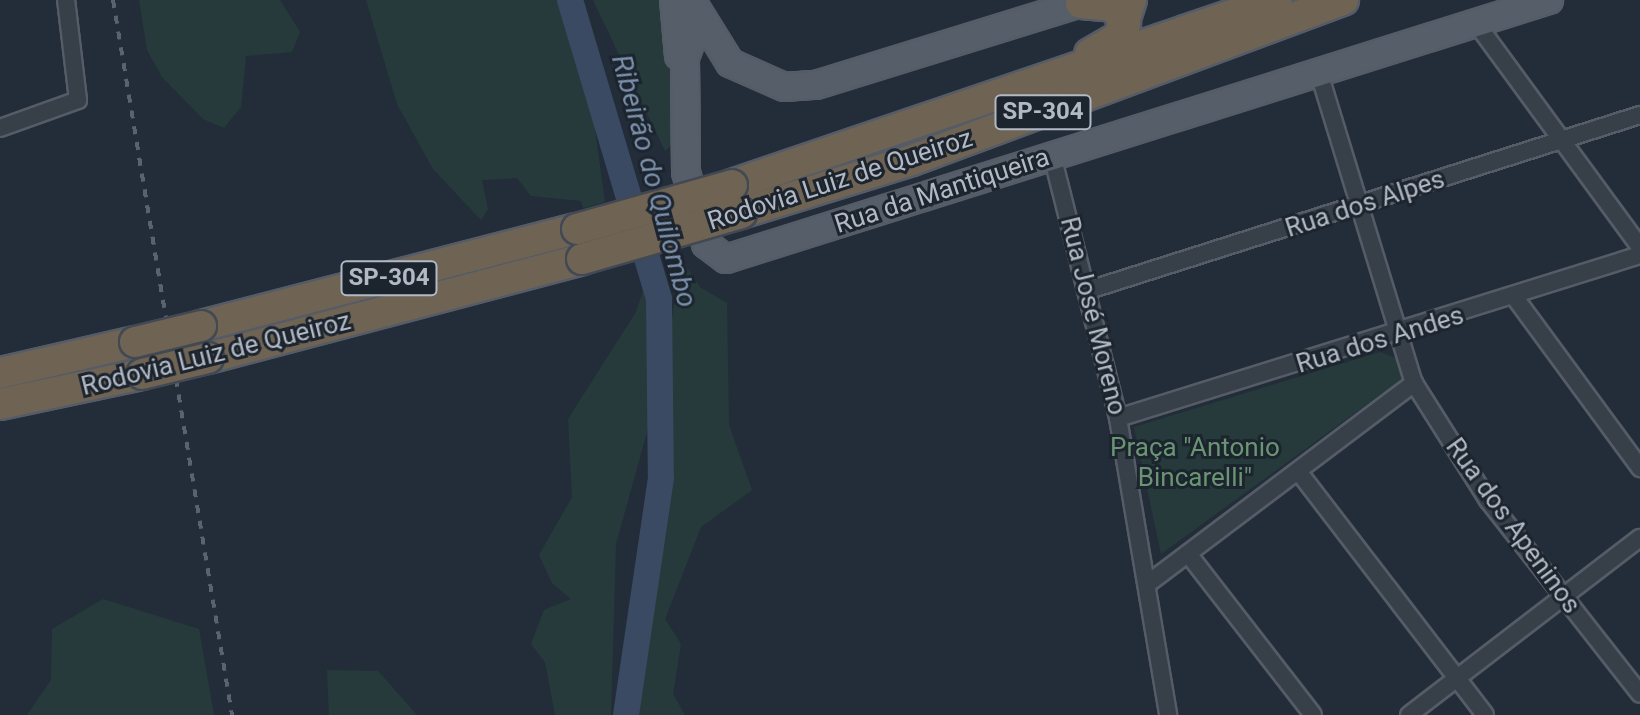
<!DOCTYPE html>
<html>
<head>
<meta charset="utf-8">
<style>
  body { margin:0 }
  #map { position:relative; width:1640px; height:715px; overflow:hidden; background:#232d39; font-family:Roboto,sans-serif }
  div>[style] { position:absolute }
  [style*='--x'] { left:calc(var(--x)*1px); top:calc(var(--y)*1px); width:calc(var(--w)*1px); rotate:calc(var(--a)*1deg) }
  .green>* { inset:0; background:#263a3b }
  .river>* { height:26px; margin:-13px; padding:0 13px; transform-origin:13px; border-radius:13px; background:#394a62 }
  .roads { filter:drop-shadow(2px 0 #555c67) drop-shadow(-2px 0 #555c67) drop-shadow(0 2px #555c67) drop-shadow(0 -2px #555c67) }
  .minor>* { height:16px; margin:-8px; padding:0 8px; transform-origin:8px; border-radius:8px; background:#373f49 }
  .primary>* { height:26px; margin:-13px; padding:0 13px; transform-origin:13px; border-radius:13px; background:#555e69 }
  .motorway>* { height:30px; margin:-15px; padding:0 15px; transform-origin:15px; border-radius:15px; background:#6f6454 }
  .rail>* { height:4px; margin-top:-2px; transform-origin:0; background:repeating-linear-gradient(90deg,#596370 0 8px,transparent 0 16px) }
  .bridges { filter:drop-shadow(2px 0 #424954) drop-shadow(-2px 0 #424954) drop-shadow(0 2px #424954) drop-shadow(0 -2px #424954) }
  .motorway-bridge>* { height:30px; margin:-15px; padding:0 15px; transform-origin:15px; border-radius:15px; background:#6f6454 }
  span { translate:-50% -50%; white-space:nowrap; text-align:center; line-height:1.15; -webkit-text-stroke:6px #1c242e; paint-order:stroke }
  .shield-label span { padding:2px 6px; background:#1c242e; border:2px solid; border-radius:6px; -webkit-text-stroke-width:0 }
  .shield-label { font-size:24px; color:#b2b9c5; font-weight:700 }
  .street-label { font-size:26px; color:#b2b9c5 }
  .park-label { font-size:26px; color:#6a9574 }
  .water-label { font-size:28px; color:#7c90ac; font-style:italic }
</style>
</head>
<body>
<div id="map">
  <div class="green">
    <div style="clip-path:polygon(139px 0,280px 0,300px 32px,292px 52px,246px 56px,241px 107px,224px 128px,203px 119px,162px 77px,147px 50px)"></div>
    <div style="clip-path:polygon(366px 0,577px 0,605px 202px,583px 208px,581px 201px,531px 196px,517px 178px,482px 180px,488px 209px,481px 220px,433px 169px,397px 104px)"></div>
    <div style="clip-path:polygon(593px 0,672px 0,682px 77px,701px 118px,665px 151px)"></div>
    <div style="clip-path:polygon(681px 259px,700px 287px,727px 303px,729px 425px,752px 490px,701px 527px,665px 619px,681px 644px,673px 694px,685px 715px,631px 715px,633px 582px)"></div>
    <div style="clip-path:polygon(649px 272px,660px 320px,659px 389px,616px 544px,611px 715px,555px 715px,545px 662px,531px 644px,544px 610px,571px 599px,552px 583px,539px 555px,572px 497px,568px 419px,636px 312px)"></div>
    <div style="clip-path:polygon(1380px 352px,1396px 358px,1403px 378px,1161px 554px,1134px 427px)"></div>
    <div style="clip-path:polygon(103px 599px,199px 629px,214px 715px,27px 715px,51px 680px,52px 629px)"></div>
    <div style="clip-path:polygon(327px 670px,378px 671px,417px 715px,329px 715px)"></div>
  </div>
  <div class="river">
    <div style="--x:570;--y:0;--w:312;--a:73.4"></div>
    <div style="--x:659;--y:299;--w:179;--a:89.4"></div>
    <div style="--x:661;--y:478;--w:240;--a:98.4"></div>
  </div>
  <div class="roads">
    <div class="minor">
      <div style="--x:1476;--y:23;--w:278;--a:53.8"></div>
      <div style="--x:1319;--y:73;--w:324;--a:73"></div>
      <div style="--x:1414;--y:383;--w:138;--a:57.7"></div>
      <div style="--x:1488;--y:500;--w:246;--a:51.9"></div>
      <div style="--x:0;--y:128;--w:83;--a:-19.7"></div>
      <div style="--x:78;--y:100;--w:101;--a:-96.8"></div>
      <div style="--x:1052;--y:155;--w:271;--a:75.9"></div>
      <div style="--x:1118;--y:418;--w:301;--a:80.4"></div>
      <div style="--x:1089;--y:290;--w:578;--a:-17.62"></div>
      <div style="--x:1516;--y:299;--w:210;--a:53.7"></div>
      <div style="--x:1118;--y:418;--w:547;--a:-17.34"></div>
      <div style="--x:1298;--y:471;--w:307;--a:52.5"></div>
      <div style="--x:1189;--y:555;--w:202;--a:52.2"></div>
      <div style="--x:1150;--y:582;--w:331;--a:-37"></div>
      <div style="--x:1409;--y:715;--w:291;--a:-37.5"></div>
    </div>
    <div class="primary">
      <div style="--x:674;--y:0;--w:56;--a:84.9"></div>
      <div style="--x:691;--y:0;--w:74;--a:58.2"></div>
      <div style="--x:730;--y:63;--w:59;--a:24"></div>
      <div style="--x:784;--y:87;--w:32;--a:-4"></div>
      <div style="--x:816;--y:85;--w:288;--a:-17.2"></div>
      <div style="--x:700;--y:16;--w:45;--a:109.7"></div>
      <div style="--x:685;--y:58;--w:114;--a:89.5"></div>
      <div style="--x:686;--y:172;--w:75;--a:74.5"></div>
      <div style="--x:706;--y:244;--w:25;--a:37"></div>
      <div style="--x:726;--y:259;--w:863;--a:-17.47"></div>
    </div>
    <div class="motorway">
      <div style="--x:1081;--y:3;--w:34;--a:5"></div>
      <div style="--x:1115;--y:6;--w:21;--a:61"></div>
      <div style="--x:1090;--y:54;--w:34;--a:-30"></div>
      <div style="--x:1119;--y:37;--w:39;--a:-72"></div>
      <div style="--x:732;--y:185;--w:575;--a:-18.78"></div>
      <div style="--x:741;--y:213;--w:179;--a:-17.2"></div>
      <div style="--x:912;--y:160;--w:460;--a:-20.4"></div>
      <div style="--x:201;--y:326;--w:388;--a:-14.5"></div>
      <div style="--x:208;--y:358;--w:387;--a:-14.8"></div>
      <div style="--x:0;--y:373;--w:139;--a:-12.9"></div>
      <div style="--x:0;--y:404;--w:145;--a:-11.9"></div>
    </div>
  </div>
  <div class="rail">
    <div style="--x:113;--y:0;--w:725;--a:80.55"></div>
  </div>
  <div class="bridges">
    <div class="motorway-bridge">
      <div style="--x:577;--y:229;--w:161;--a:-15.8"></div>
      <div style="--x:582;--y:259;--w:166;--a:-16.1"></div>
      <div style="--x:135;--y:342;--w:68;--a:-13.6"></div>
      <div style="--x:142;--y:374;--w:68;--a:-13.6"></div>
    </div>
  </div>
  <div class="shield-label">
    <span style="left:1043px;top:112px">SP-304</span>
    <span style="left:389px;top:278px">SP-304</span>
  </div>
  <div class="street-label">
    <span style="left:840px;top:180px;rotate:-18deg">Rodovia Luiz de Queiroz</span>
    <span style="left:942px;top:191px;rotate:-18deg">Rua da Mantiqueira</span>
    <span style="left:1365px;top:204px;rotate:-18deg">Rua dos Alpes</span>
    <span style="left:1093px;top:316px;rotate:76deg">Rua José Moreno</span>
    <span style="left:1380px;top:340px;rotate:-17deg">Rua dos Andes</span>
    <span style="left:216px;top:354px;rotate:-14deg">Rodovia Luiz de Queiroz</span>
    <span style="left:1513px;top:526px;rotate:54deg">Rua dos Apeninos</span>
  </div>
  <div class="park-label">
    <span style="left:1195px;top:463px">Praça "Antonio<br>Bincarelli"</span>
  </div>
  <div class="water-label">
    <span style="left:654px;top:181px;rotate:75deg">Ribeirão do Quilombo</span>
  </div>
</div>
</body>
</html>
